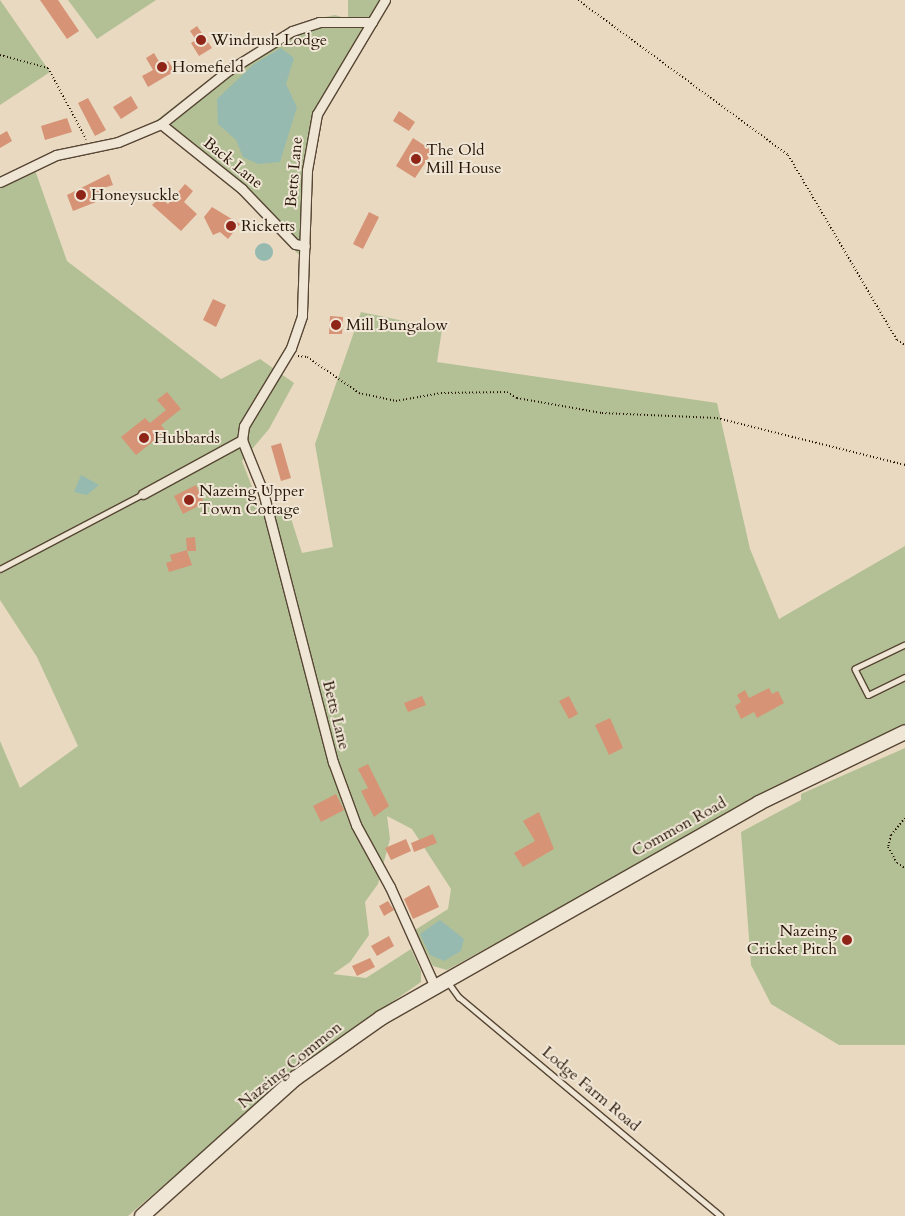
<!DOCTYPE html>
<html>
<head>
<meta charset="utf-8">
<style>
  body { margin:0 }
  #map { position:relative; width:905px; height:1216px; overflow:hidden; background:#e8d9c0; font-family:Cardo,serif }
  div>[style] { position:absolute }
  [style*='--x'] { left:calc(var(--x)*1px); top:calc(var(--y)*1px); width:calc(var(--w)*1px); rotate:calc(var(--a)*1deg) }
  .green>* { inset:0; background:#b3c095 }
  .water>* { inset:0; background:#97bab0 }
  .round { border-radius:50% }
  .building>* { inset:0; background:#d69375 }
  .path>* { height:2px; margin-top:-1px; transform-origin:0; background:repeating-linear-gradient(90deg,#271506 0 1px,transparent 0 3.5px) }
  .roads { filter:drop-shadow(1px 0 #574634) drop-shadow(-1px 0 #574634) drop-shadow(0 1px #574634) drop-shadow(0 -1px #574634) }
  .lane>* { height:4.5px; margin:-2.25px; padding:0 2.25px; transform-origin:2.25px; border-radius:2.25px; background:#f0e6d6 }
  .street>* { height:9px; margin:-4.5px; padding:0 4.5px; transform-origin:4.5px; border-radius:4.5px; background:#f0e6d6 }
  .secondary>* { height:14px; margin:-7px; padding:0 7px; transform-origin:7px; border-radius:7px; background:#f0e6d6 }
  .dots>* { width:14px; height:14px; translate:-50% -50%; box-sizing:border-box; border:2px solid #f0e6d6; border-radius:50% }
  span { translate:-50% -50%; white-space:nowrap; text-align:center; line-height:1.15; -webkit-text-stroke:4px #f0e6d6; paint-order:stroke }
  .poi-label { font-size:16px; color:#271506 }
  .left { translate:0 -50%; text-align:left }
  .right { translate:-100% -50%; text-align:right }
  .street-label { font-size:16px; color:#271506 }
</style>
</head>
<body>
<div id="map">
  <div class="green">
    <div style="clip-path:polygon(0 0,50px 72px,0 105px)"></div>
    <div style="clip-path:polygon(68px 0,156px 0,97px 39px)"></div>
    <div style="clip-path:polygon(348px 0,385px 0,317px 114px,303px 259px,232px 186px,153px 123px,203px 84px,274px 39px,315px 19px,335px 15px,348px 19px)"></div>
    <div style="clip-path:polygon(35px 170px,67px 261px,221px 379px,260px 359px,294px 383px,269px 429px,242px 461px,261px 510px,289px 512px,302px 553px,333px 547px,315px 444px,361px 312px,442px 329px,437px 362px,717px 403px,750px 549px,779px 619px,905px 546px,905px 728px,813px 768px,447px 970px,433px 966px,415px 930px,448px 909px,451px 889px,412px 829px,387px 816px,390px 839px,378px 884px,365px 902px,369px 935px,350px 962px,333px 974px,366px 978px,411px 949px,421px 971px,421px 982px,311px 1058px,128px 1216px,0 1216px,0 741px,20px 788px,78px 746px,37px 657px,0 600px,0 187px)"></div>
    <div style="clip-path:polygon(905px 748px,905px 1045px,839px 1045px,771px 1004px,751px 965px,741px 832px,801px 800px,801px 794px)"></div>
  </div>
  <div class="water">
    <div style="clip-path:polygon(281px 48px,294px 58px,286px 84px,297px 107px,280px 162px,258px 164px,243px 157px,236px 140px,218px 124px,217px 99px,254px 64px)"></div>
    <div class="round" style="left:255px;top:243px;width:18px;height:18px"></div>
    <div style="clip-path:polygon(81px 475px,99px 485px,87px 495px,74px 492px)"></div>
    <div style="clip-path:polygon(440px 920px,464px 939px,461px 951px,444px 961px,430px 955px,420px 934px)"></div>
  </div>
  <div class="building">
    <div style="clip-path:polygon(40px 0,58px 0,79px 31px,67px 39px)"></div>
    <div style="clip-path:polygon(197px 26px,212px 48px,199px 56px,191px 43px,196px 40px,190px 31px)"></div>
    <div style="clip-path:polygon(154px 53px,161px 65px,168px 61px,175px 71px,148px 87px,142px 76px,153px 70px,146px 58px)"></div>
    <div style="clip-path:polygon(131px 96px,138px 108px,121px 119px,113px 107px)"></div>
    <div style="clip-path:polygon(88px 98px,106px 130px,95px 136px,78px 103px)"></div>
    <div style="clip-path:polygon(399px 111px,415px 122px,409px 131px,393px 121px)"></div>
    <div style="clip-path:polygon(67px 118px,72px 132px,45px 140px,41px 126px)"></div>
    <div style="clip-path:polygon(7px 131px,12px 141px,0 148px,0 135px)"></div>
    <div style="clip-path:polygon(413px 138px,433px 151px,415px 178px,396px 166px)"></div>
    <div style="clip-path:polygon(109px 174px,113px 185px,100px 189px,102px 193px,93px 196px,96px 202px,73px 211px,67px 195px)"></div>
    <div style="clip-path:polygon(185px 184px,193px 191px,184px 202px,197px 214px,181px 231px,152px 205px,160px 197px,168px 204px)"></div>
    <div style="clip-path:polygon(212px 207px,240px 224px,228px 239px,220px 232px,213px 235px,204px 217px)"></div>
    <div style="clip-path:polygon(369px 212px,379px 217px,363px 249px,353px 244px)"></div>
    <div style="clip-path:polygon(213px 299px,226px 305px,216px 327px,203px 320px)"></div>
    <div style="clip-path:polygon(330px 316px,343px 317px,342px 334px,329px 334px)"></div>
    <div style="clip-path:polygon(167px 392px,181px 409px,161px 425px,166px 431px,136px 455px,121px 437px,145px 418px,150px 423px,166px 410px,157px 400px)"></div>
    <div style="clip-path:polygon(281px 443px,291px 478px,281px 481px,271px 446px)"></div>
    <div style="clip-path:polygon(196px 485px,204px 503px,183px 514px,174px 496px)"></div>
    <div style="clip-path:polygon(195px 537px,196px 551px,187px 551px,192px 565px,169px 572px,166px 563px,172px 561px,170px 555px,187px 550px,186px 538px)"></div>
    <div style="clip-path:polygon(769px 688px,772px 694px,778px 691px,784px 703px,757px 718px,754px 712px,741px 719px,735px 706px,741px 702px,737px 695px,745px 690px,749px 698px)"></div>
    <div style="clip-path:polygon(422px 696px,426px 705px,408px 712px,404px 703px)"></div>
    <div style="clip-path:polygon(569px 696px,578px 714px,569px 719px,559px 701px)"></div>
    <div style="clip-path:polygon(610px 718px,623px 748px,609px 755px,595px 725px)"></div>
    <div style="clip-path:polygon(368px 764px,389px 806px,374px 817px,361px 791px,368px 788px,358px 769px)"></div>
    <div style="clip-path:polygon(336px 794px,344px 810px,321px 822px,313px 806px)"></div>
    <div style="clip-path:polygon(539px 812px,554px 849px,523px 867px,514px 853px,535px 841px,523px 821px)"></div>
    <div style="clip-path:polygon(433px 834px,437px 843px,414px 852px,411px 843px)"></div>
    <div style="clip-path:polygon(406px 839px,411px 851px,391px 860px,385px 848px)"></div>
    <div style="clip-path:polygon(429px 885px,439px 907px,413px 919px,404px 899px)"></div>
    <div style="clip-path:polygon(388px 901px,394px 910px,384px 916px,379px 906px)"></div>
    <div style="clip-path:polygon(389px 936px,394px 946px,377px 956px,371px 946px)"></div>
    <div style="clip-path:polygon(370px 958px,375px 967px,357px 976px,352px 966px)"></div>
  </div>
  <div class="path">
    <div style="--x:578;--y:0;--w:261;--a:36.4"></div>
    <div style="--x:788;--y:155;--w:215;--a:59.5"></div>
    <div style="--x:897;--y:340;--w:9;--a:32"></div>
    <div style="--x:0;--y:55;--w:50;--a:15.2"></div>
    <div style="--x:48;--y:68;--w:81;--a:61.8"></div>
    <div style="--x:298;--y:356;--w:9;--a:6"></div>
    <div style="--x:307;--y:357;--w:63;--a:34.7"></div>
    <div style="--x:359;--y:393;--w:38;--a:12"></div>
    <div style="--x:396;--y:401;--w:46;--a:-10.1"></div>
    <div style="--x:441;--y:393;--w:66;--a:-0.9"></div>
    <div style="--x:507;--y:392;--w:12;--a:31"></div>
    <div style="--x:517;--y:398;--w:86;--a:10"></div>
    <div style="--x:602;--y:413;--w:115;--a:2.5"></div>
    <div style="--x:717;--y:418;--w:194;--a:14"></div>
    <div style="--x:905;--y:818;--w:22;--a:129"></div>
    <div style="--x:891;--y:835;--w:12;--a:104"></div>
    <div style="--x:888;--y:847;--w:18;--a:61"></div>
    <div style="--x:897;--y:863;--w:9;--a:32"></div>
  </div>
  <div class="roads">
    <div class="lane">
      <div style="--x:0;--y:569;--w:161;--a:-27.7"></div>
      <div style="--x:905;--y:645;--w:55;--a:154.4"></div>
      <div style="--x:855;--y:669;--w:29;--a:63"></div>
      <div style="--x:868;--y:695;--w:41;--a:-25.9"></div>
      <div style="--x:448;--y:982;--w:19;--a:54"></div>
      <div style="--x:459;--y:997;--w:341;--a:39.9"></div>
    </div>
    <div class="street">
      <div style="--x:385;--y:0;--w:133;--a:120.8"></div>
      <div style="--x:317;--y:114;--w:57;--a:100.1"></div>
      <div style="--x:307;--y:170;--w:146;--a:92"></div>
      <div style="--x:302;--y:316;--w:34;--a:109"></div>
      <div style="--x:291;--y:348;--w:91;--a:121.1"></div>
      <div style="--x:244;--y:426;--w:14;--a:98"></div>
      <div style="--x:242;--y:440;--w:56;--a:68"></div>
      <div style="--x:263;--y:492;--w:279;--a:75.5"></div>
      <div style="--x:333;--y:762;--w:67;--a:69.9"></div>
      <div style="--x:356;--y:825;--w:71;--a:61.3"></div>
      <div style="--x:390;--y:887;--w:107;--a:65.8"></div>
      <div style="--x:161;--y:124;--w:104;--a:38.7"></div>
      <div style="--x:242;--y:189;--w:76;--a:46.1"></div>
      <div style="--x:295;--y:244;--w:10;--a:11"></div>
      <div style="--x:0;--y:182;--w:62;--a:-25.7"></div>
      <div style="--x:56;--y:155;--w:63;--a:-11.8"></div>
      <div style="--x:118;--y:142;--w:47;--a:-22.7"></div>
      <div style="--x:161;--y:124;--w:87;--a:-38.5"></div>
      <div style="--x:229;--y:70;--w:74;--a:-31.8"></div>
      <div style="--x:292;--y:31;--w:28;--a:-18"></div>
      <div style="--x:319;--y:22;--w:53;--a:0"></div>
      <div style="--x:143;--y:494;--w:113;--a:-28.6"></div>
    </div>
    <div class="secondary">
      <div style="--x:142;--y:1216;--w:207;--a:-41.9"></div>
      <div style="--x:296;--y:1078;--w:104;--a:-35.2"></div>
      <div style="--x:381;--y:1018;--w:435;--a:-29.6"></div>
      <div style="--x:759;--y:803;--w:162;--a:-25.9"></div>
    </div>
  </div>
  <div class="dots">
    <div style="left:201px;top:40px;background:#8f2418"></div>
    <div style="left:162px;top:67px;background:#8f2418"></div>
    <div style="left:416px;top:159px;background:#8f2418"></div>
    <div style="left:81px;top:195px;background:#8f2418"></div>
    <div style="left:231px;top:226px;background:#8f2418"></div>
    <div style="left:336px;top:325px;background:#8f2418"></div>
    <div style="left:144px;top:438px;background:#8f2418"></div>
    <div style="left:189px;top:500px;background:#8f2418"></div>
    <div style="left:847px;top:940px;background:#8f2418"></div>
  </div>
  <div class="poi-label">
    <span class="left" style="left:211px;top:40px">Windrush Lodge</span>
    <span class="left" style="left:172px;top:67px">Homefield</span>
    <span class="left" style="left:426px;top:159px">The Old<br>Mill House</span>
    <span class="left" style="left:91px;top:195px">Honeysuckle</span>
    <span class="left" style="left:241px;top:226px">Ricketts</span>
    <span class="left" style="left:346px;top:325px">Mill Bungalow</span>
    <span class="left" style="left:154px;top:438px">Hubbards</span>
    <span class="left" style="left:199px;top:500px">Nazeing Upper<br>Town Cottage</span>
    <span class="right" style="left:837px;top:940px">Nazeing<br>Cricket Pitch</span>
  </div>
  <div class="street-label">
    <span style="left:233px;top:163px;rotate:39deg">Back Lane</span>
    <span style="left:294px;top:172px;rotate:-85deg">Betts Lane</span>
    <span style="left:336px;top:715px;rotate:76deg">Betts Lane</span>
    <span style="left:679px;top:827px;rotate:-29deg">Common Road</span>
    <span style="left:290px;top:1065px;rotate:-39deg">Nazeing Common</span>
    <span style="left:591px;top:1089px;rotate:40deg">Lodge Farm Road</span>
  </div>
</div>
</body>
</html>
